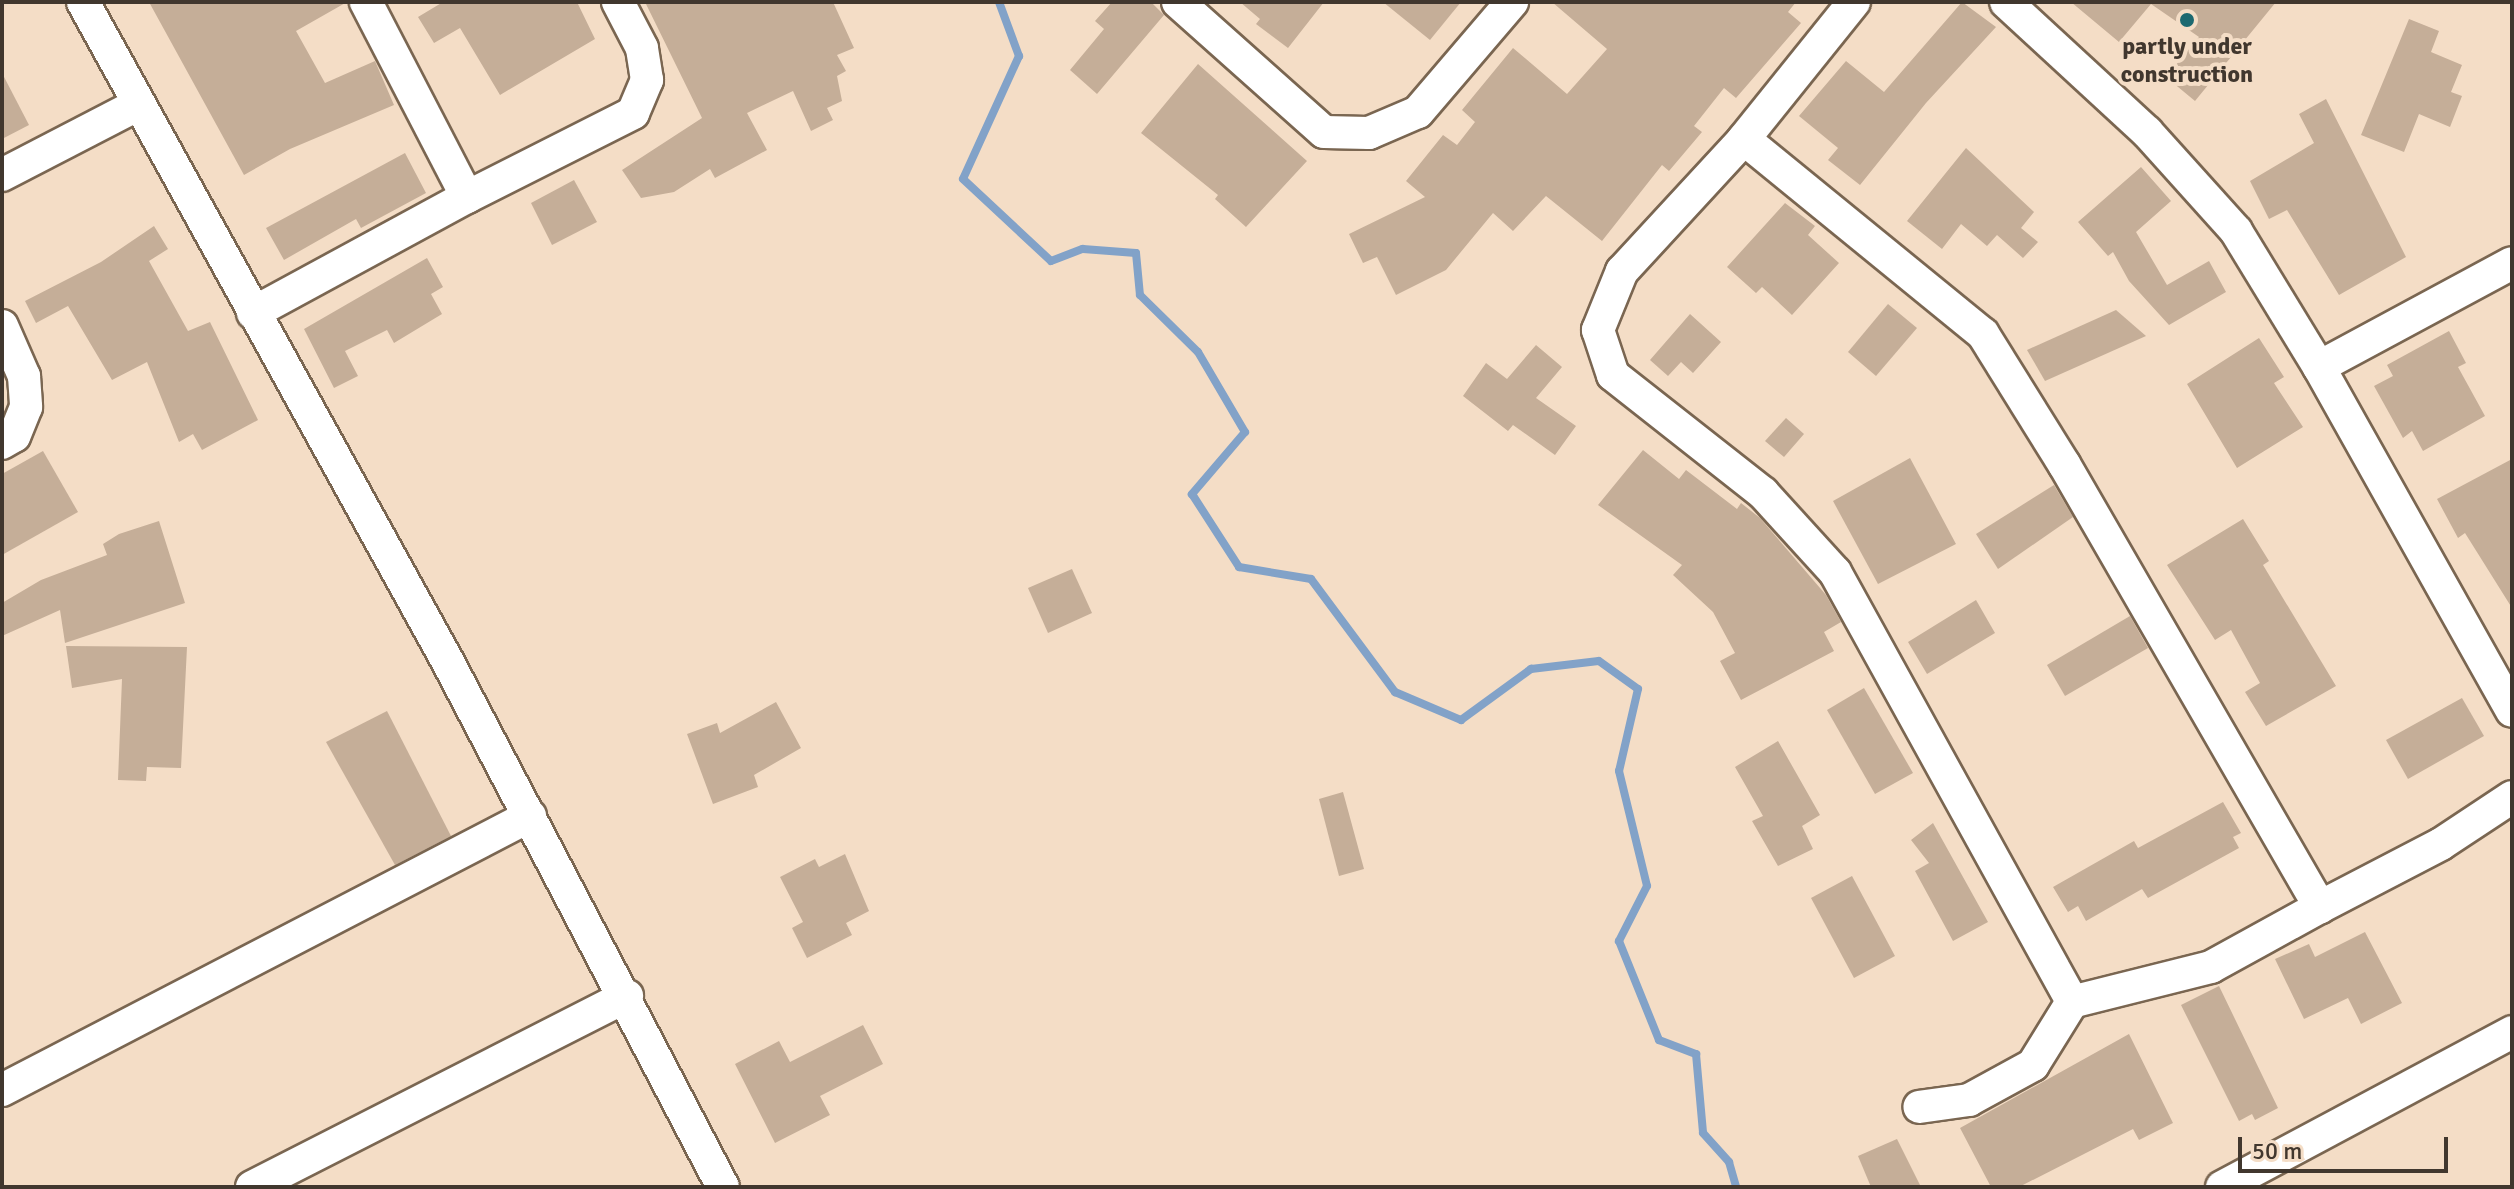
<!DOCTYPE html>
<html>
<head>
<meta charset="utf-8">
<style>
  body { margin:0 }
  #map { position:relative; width:2514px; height:1189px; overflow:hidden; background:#f4ddc6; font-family:Signika,sans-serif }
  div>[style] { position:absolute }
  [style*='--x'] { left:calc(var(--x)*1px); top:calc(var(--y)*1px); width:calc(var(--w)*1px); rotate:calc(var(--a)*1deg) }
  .stream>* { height:8px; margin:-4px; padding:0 4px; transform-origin:4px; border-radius:4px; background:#82a2c8 }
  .building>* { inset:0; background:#c5ae98 }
  .roads { filter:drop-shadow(2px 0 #7a6651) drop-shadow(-2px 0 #7a6651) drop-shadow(0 2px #7a6651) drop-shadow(0 -2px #7a6651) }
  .minor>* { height:32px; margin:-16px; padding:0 16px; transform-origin:16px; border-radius:16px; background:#fff }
  .dots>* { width:22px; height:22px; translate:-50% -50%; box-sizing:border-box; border:4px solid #f4ddc6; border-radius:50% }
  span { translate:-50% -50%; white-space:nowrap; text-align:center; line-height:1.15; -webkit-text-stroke:8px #f4ddc6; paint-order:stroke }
  .poi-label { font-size:24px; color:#41372e; font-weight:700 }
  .frame { position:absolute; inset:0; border:4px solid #41372e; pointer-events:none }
  .scale { position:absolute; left:2238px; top:1137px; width:210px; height:36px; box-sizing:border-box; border:4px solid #41372e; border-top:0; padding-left:10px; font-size:24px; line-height:28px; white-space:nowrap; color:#41372e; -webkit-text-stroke:6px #f4ddc6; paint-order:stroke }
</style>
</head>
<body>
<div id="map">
  <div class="stream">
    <div style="--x:999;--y:2;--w:58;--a:69.7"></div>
    <div style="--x:1019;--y:56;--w:135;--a:114.5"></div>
    <div style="--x:963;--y:179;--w:120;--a:43"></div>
    <div style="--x:1051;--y:261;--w:34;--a:-21"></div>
    <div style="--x:1083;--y:249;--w:53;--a:4.3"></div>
    <div style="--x:1136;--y:253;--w:42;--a:84.6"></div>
    <div style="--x:1140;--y:295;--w:81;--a:44.5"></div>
    <div style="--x:1198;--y:352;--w:93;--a:59.6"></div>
    <div style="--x:1245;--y:432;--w:82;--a:130.5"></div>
    <div style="--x:1192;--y:494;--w:87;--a:57.2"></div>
    <div style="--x:1239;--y:567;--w:73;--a:9.5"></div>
    <div style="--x:1311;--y:579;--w:141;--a:53.4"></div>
    <div style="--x:1395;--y:692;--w:72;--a:23"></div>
    <div style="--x:1461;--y:720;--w:87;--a:-36.1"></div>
    <div style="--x:1531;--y:669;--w:68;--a:-6.7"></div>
    <div style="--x:1599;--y:661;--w:48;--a:35.7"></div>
    <div style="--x:1638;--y:689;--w:84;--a:103"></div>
    <div style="--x:1619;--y:771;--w:118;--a:76.3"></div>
    <div style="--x:1647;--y:886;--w:62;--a:117"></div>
    <div style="--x:1619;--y:941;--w:107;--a:68"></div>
    <div style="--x:1659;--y:1040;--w:40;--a:21"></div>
    <div style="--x:1696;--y:1054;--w:79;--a:84.9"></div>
    <div style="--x:1703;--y:1133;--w:39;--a:48"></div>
    <div style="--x:1729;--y:1162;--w:26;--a:74"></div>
  </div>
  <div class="building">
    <div style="clip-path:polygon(149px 2px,347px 2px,296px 31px,325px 83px,375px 61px,394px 105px,290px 149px,244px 175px)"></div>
    <div style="clip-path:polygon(443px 2px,577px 2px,595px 39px,500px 95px,460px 28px,434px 43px,418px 17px)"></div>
    <div style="clip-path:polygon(645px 2px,833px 2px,854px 48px,837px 55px,846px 71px,837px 76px,842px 101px,827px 108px,833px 120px,811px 131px,793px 91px,747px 113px,767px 150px,715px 178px,710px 169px,674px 192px,641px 198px,622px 170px,702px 118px)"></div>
    <div style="clip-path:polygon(1112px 2px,1151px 2px,1164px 15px,1097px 94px,1070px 70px,1104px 29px,1095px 21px)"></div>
    <div style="clip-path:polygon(1240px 2px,1324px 2px,1288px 48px,1256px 24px,1260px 19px)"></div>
    <div style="clip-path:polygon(1383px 2px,1461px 2px,1430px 40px)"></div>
    <div style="clip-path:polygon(1552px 2px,1796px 2px,1788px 12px,1801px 23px,1736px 98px,1724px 88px,1694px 126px,1702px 132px,1669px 171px,1662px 165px,1602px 241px,1546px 196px,1513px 231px,1493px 213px,1446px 270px,1396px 295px,1377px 257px,1363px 263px,1349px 234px,1425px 197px,1406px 181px,1443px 135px,1457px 145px,1475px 122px,1462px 110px,1513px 48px,1567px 94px,1607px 49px)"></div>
    <div style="clip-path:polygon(1962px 2px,1996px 27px,1926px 103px,1860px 185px,1828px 160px,1838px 148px,1799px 116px,1846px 61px,1884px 92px)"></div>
    <div style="clip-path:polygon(2071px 2px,2276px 2px,2195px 101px,2166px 77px,2199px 37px,2151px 4px,2119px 42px)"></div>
    <div style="clip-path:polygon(2409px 19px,2439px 31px,2431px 52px,2462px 65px,2451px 92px,2462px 96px,2450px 127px,2419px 114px,2404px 152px,2361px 135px)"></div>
    <div style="clip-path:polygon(1198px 64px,1307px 161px,1246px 227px,1215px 199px,1218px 195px,1141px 133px)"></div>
    <div style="clip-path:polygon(2px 73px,29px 125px,2px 139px)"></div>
    <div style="clip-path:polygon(2326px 99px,2406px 257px,2339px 295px,2287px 210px,2269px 219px,2250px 181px,2314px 143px,2299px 114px)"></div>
    <div style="clip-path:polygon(1966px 148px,2034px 212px,2021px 228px,2038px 242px,2023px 258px,1997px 235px,1987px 246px,1961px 224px,1942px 249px,1907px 221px)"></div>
    <div style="clip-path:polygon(405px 153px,426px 193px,361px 228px,356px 219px,284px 260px,266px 228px)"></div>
    <div style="clip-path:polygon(2141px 167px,2171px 201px,2136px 232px,2167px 285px,2209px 261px,2226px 292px,2169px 325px,2129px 281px,2113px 252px,2108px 256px,2078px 222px)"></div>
    <div style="clip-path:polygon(574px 180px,597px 222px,552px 245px,531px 203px)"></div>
    <div style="clip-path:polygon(1785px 203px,1815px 226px,1808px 235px,1839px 263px,1792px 315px,1762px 287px,1756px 293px,1727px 267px)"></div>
    <div style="clip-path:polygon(154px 226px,168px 249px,149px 261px,188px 331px,210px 322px,258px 420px,202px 450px,193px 434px,179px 442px,147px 362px,112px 380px,68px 306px,36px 323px,25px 301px,101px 262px)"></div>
    <div style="clip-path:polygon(427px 258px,443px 287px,431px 294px,442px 314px,394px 343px,387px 330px,345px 351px,358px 376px,334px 388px,304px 329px)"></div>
    <div style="clip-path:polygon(1888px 304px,1917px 328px,1876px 376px,1848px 352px)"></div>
    <div style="clip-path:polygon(2116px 310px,2146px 336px,2045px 381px,2027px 350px)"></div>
    <div style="clip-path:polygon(1690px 314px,1721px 342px,1693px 373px,1681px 362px,1668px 376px,1650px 360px)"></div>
    <div style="clip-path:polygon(2449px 331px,2466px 363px,2458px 367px,2485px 416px,2423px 451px,2412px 431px,2403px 438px,2374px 386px,2393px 376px,2387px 365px)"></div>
    <div style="clip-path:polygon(2259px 338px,2284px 377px,2274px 383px,2303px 427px,2237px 468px,2187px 384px)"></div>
    <div style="clip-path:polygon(1536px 345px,1562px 367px,1536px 398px,1576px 426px,1555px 455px,1513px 425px,1508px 431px,1463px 396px,1486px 363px,1507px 379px)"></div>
    <div style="clip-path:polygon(1786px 418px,1804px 434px,1784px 457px,1765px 441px)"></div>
    <div style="clip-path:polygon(1643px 450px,1679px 479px,1686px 470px,1737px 509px,1741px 503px,1760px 518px,1826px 595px,1841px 622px,1824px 632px,1834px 651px,1741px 700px,1720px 661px,1735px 653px,1713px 612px,1673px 575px,1682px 565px,1598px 505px)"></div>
    <div style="clip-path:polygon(43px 451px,78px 512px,2px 555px,2px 474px)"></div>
    <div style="clip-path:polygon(1910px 458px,1956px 544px,1878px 584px,1833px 501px)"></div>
    <div style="clip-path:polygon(2512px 459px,2512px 608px,2465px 533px,2458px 538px,2437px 499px)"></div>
    <div style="clip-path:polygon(2054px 485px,2073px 517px,1998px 569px,1976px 534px)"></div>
    <div style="clip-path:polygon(2243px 519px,2269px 561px,2263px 565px,2336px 686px,2266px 726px,2245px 692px,2260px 683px,2231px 630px,2215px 640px,2167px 565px)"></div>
    <div style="clip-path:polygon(159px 521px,185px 603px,65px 643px,60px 610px,2px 636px,2px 603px,41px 580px,107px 555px,103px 544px,119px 534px)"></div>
    <div style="clip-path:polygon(1072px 569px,1092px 613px,1048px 633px,1028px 588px)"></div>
    <div style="clip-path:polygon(1976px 600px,1995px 633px,1927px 674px,1908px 642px)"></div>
    <div style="clip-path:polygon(2130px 616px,2148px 648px,2065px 696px,2047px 665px)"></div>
    <div style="clip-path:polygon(66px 646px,187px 647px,181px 768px,147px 767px,146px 781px,118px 780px,122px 679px,72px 688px)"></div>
    <div style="clip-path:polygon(1864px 688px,1913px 773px,1875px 794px,1827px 710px)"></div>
    <div style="clip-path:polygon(2462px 698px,2484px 736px,2408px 779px,2386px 740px)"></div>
    <div style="clip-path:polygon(776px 702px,801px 748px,754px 775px,758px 787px,713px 804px,687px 734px,717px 723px,720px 733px)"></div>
    <div style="clip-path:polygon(387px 711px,451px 836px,395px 865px,326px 742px)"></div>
    <div style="clip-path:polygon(1778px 741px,1820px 815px,1802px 826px,1813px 849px,1778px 866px,1752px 821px,1763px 816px,1735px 767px)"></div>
    <div style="clip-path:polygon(1343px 792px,1364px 869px,1339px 876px,1319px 799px)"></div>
    <div style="clip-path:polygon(2223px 802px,2241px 833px,2233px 837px,2239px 848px,2148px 898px,2142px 889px,2086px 921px,2078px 906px,2068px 912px,2053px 887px,2134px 841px,2138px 848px)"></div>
    <div style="clip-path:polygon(1933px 823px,1988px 922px,1953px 941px,1915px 871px,1929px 863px,1911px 840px)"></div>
    <div style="clip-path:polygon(845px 854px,869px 911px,846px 923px,852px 935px,807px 958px,792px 928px,803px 922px,780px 877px,815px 859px,819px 867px)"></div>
    <div style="clip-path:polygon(1852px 876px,1895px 956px,1854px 978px,1811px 898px)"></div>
    <div style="clip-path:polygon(2365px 932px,2402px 1003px,2361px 1024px,2348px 998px,2304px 1019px,2275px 959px,2309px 944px,2315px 957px)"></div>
    <div style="clip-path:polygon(2219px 986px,2278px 1108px,2255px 1120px,2252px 1114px,2239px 1121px,2181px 1005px)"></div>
    <div style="clip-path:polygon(863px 1025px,883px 1064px,820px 1096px,830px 1115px,775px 1143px,735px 1064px,779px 1041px,790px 1062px)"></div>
    <div style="clip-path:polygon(2129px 1034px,2173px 1123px,2139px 1140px,2133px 1129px,2019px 1187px,1991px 1187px,1960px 1128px)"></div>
    <div style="clip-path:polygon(1897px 1139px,1921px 1187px,1871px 1187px,1858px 1156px)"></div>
  </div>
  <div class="roads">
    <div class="minor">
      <div style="--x:83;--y:2;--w:756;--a:61.06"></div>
      <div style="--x:449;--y:664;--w:590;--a:62.35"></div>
      <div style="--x:1178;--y:2;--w:195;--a:41.7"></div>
      <div style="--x:1324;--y:132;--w:45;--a:1.3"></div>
      <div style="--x:1369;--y:133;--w:53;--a:-23.2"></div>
      <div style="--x:1418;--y:112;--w:145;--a:-49.5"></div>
      <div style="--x:1854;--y:2;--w:176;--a:128.8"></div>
      <div style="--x:1744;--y:139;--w:180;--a:132.7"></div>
      <div style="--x:1622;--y:271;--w:64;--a:112.1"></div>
      <div style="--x:1598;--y:330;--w:47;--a:71.6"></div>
      <div style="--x:1613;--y:375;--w:191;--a:38.2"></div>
      <div style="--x:1763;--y:493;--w:107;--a:47.7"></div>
      <div style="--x:1835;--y:572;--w:491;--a:61.1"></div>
      <div style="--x:2072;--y:1002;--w:74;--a:121.8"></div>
      <div style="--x:2033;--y:1065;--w:73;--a:151.3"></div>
      <div style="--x:1969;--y:1100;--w:50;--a:172"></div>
      <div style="--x:2006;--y:2;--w:192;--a:42.7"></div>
      <div style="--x:2147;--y:132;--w:133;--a:48"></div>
      <div style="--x:2236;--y:231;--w:159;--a:58.6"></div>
      <div style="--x:2319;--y:367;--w:394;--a:60.7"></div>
      <div style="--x:1744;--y:139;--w:308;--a:39.2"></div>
      <div style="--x:1983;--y:334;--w:153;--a:58.1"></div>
      <div style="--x:2064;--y:464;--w:512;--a:59.98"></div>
      <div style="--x:2320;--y:907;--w:124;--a:151.2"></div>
      <div style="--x:2211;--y:967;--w:143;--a:165.9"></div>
      <div style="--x:2;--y:175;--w:154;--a:-27.4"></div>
      <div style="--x:467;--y:197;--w:186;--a:-26.8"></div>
      <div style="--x:633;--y:113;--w:36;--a:-67"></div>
      <div style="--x:647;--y:80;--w:32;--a:-99"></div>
      <div style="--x:642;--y:48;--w:52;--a:-117.6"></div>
      <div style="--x:253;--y:313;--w:243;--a:-28.5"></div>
      <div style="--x:467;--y:197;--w:220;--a:-117.4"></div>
      <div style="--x:2;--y:326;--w:55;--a:66.3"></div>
      <div style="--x:24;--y:376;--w:31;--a:86"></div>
      <div style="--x:26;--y:407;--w:31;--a:112"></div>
      <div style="--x:14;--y:436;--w:14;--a:150"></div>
      <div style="--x:2319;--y:367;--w:219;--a:-28.3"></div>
      <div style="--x:2320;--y:907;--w:136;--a:-27.5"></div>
      <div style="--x:2441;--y:844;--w:85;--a:-33.5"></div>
      <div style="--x:2;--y:1090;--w:595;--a:-27.43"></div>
      <div style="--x:252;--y:1187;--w:421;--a:-27"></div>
      <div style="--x:2222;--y:1187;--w:329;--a:-28.1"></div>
    </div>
  </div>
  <div class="dots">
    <div style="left:2187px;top:20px;background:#1d6970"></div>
  </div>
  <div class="poi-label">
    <span style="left:2187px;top:61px">partly under<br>construction</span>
  </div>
  <div class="frame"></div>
  <div class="scale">50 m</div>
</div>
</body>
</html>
